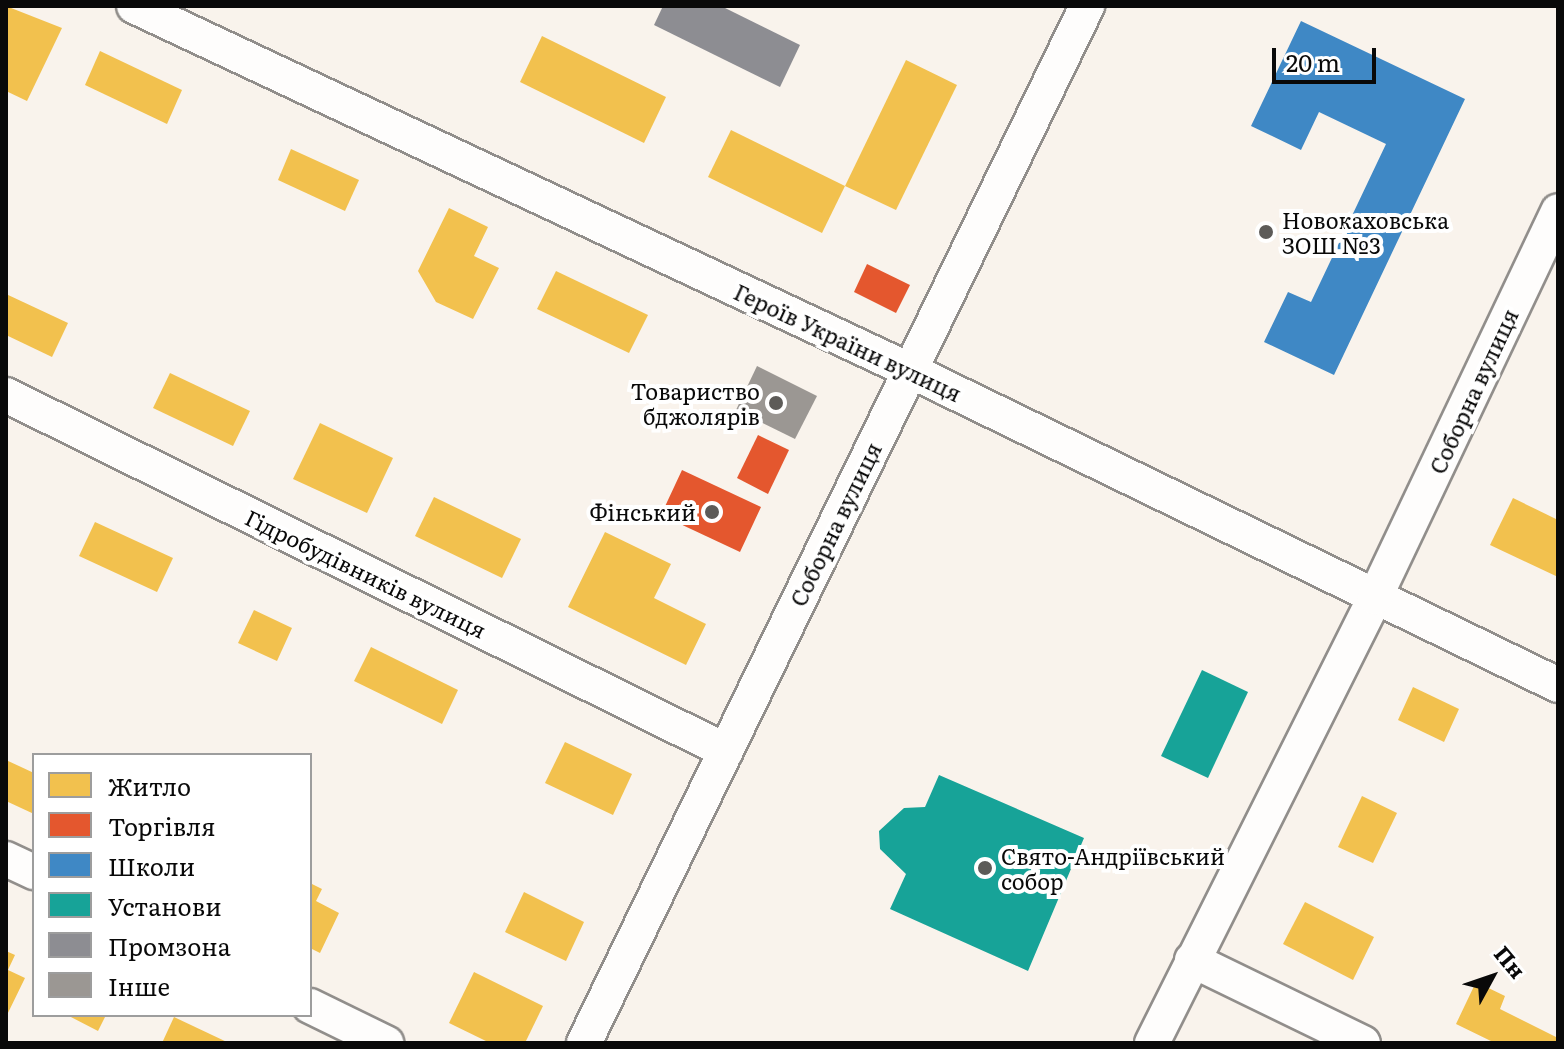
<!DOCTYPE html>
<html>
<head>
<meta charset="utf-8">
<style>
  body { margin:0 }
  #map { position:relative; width:1564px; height:1049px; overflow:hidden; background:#f9f3ec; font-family:Literata,serif }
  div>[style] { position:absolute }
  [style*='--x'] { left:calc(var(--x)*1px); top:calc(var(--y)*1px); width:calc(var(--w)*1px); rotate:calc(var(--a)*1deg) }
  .homes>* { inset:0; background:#f2c14e }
  .shops>* { inset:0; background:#e4572e }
  .schools>* { inset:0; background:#3f88c5 }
  .public>* { inset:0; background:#17a398 }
  .industry>* { inset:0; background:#8d8d92 }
  .building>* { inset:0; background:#9b9793 }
  .roads { filter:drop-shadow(2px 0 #918e8b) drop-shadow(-2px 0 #918e8b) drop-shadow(0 2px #918e8b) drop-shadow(0 -2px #918e8b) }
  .minor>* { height:34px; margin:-17px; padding:0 17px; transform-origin:17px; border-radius:17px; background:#fefdfc }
  .dots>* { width:22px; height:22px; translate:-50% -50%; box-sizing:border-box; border:4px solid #fff; border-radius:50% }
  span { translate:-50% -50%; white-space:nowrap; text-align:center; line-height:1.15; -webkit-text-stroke:8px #fff; paint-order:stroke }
  .poi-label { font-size:22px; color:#090909 }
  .left { translate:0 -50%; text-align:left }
  .right { translate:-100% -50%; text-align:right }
  .street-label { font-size:22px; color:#090909 }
  .frame { position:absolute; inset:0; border:8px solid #090909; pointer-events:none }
  .legend { position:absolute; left:32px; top:753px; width:280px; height:264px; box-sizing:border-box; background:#fff; border:2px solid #9d9d9d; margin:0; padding:10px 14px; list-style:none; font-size:24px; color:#090909 }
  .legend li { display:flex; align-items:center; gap:16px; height:40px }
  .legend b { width:40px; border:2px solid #9d9d9d }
  .north { position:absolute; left:1452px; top:937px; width:80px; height:80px; -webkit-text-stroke:6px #fff; paint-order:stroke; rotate:50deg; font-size:22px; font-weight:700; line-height:32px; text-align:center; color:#090909 }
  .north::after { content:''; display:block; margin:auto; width:28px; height:36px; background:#090909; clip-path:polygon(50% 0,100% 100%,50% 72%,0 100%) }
  .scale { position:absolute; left:1272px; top:48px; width:104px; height:36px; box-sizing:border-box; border:4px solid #090909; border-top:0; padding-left:10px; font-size:24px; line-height:28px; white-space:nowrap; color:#090909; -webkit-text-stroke:6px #fff; paint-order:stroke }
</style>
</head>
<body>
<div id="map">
  <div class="homes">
    <div style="clip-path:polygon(6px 6px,62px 28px,27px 101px,6px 91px)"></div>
    <div style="clip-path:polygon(542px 36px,666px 97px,644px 143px,520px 82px)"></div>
    <div style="clip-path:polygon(100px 51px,182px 90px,167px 124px,85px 85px)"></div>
    <div style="clip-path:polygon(906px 60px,957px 85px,896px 210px,845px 186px)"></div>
    <div style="clip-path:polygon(731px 130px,845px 186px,822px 233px,708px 177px)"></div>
    <div style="clip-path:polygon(291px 149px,359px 180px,345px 211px,278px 180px)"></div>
    <div style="clip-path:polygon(449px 208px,488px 227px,474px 256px,499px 268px,473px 319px,436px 302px,418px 271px)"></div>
    <div style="clip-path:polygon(556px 271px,648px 315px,629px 353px,537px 309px)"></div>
    <div style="clip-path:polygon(6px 294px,68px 323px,52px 357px,6px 335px)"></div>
    <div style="clip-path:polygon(170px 373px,250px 411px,233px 446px,153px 408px)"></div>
    <div style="clip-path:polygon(320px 423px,393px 458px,367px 513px,293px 479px)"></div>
    <div style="clip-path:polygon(434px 497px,521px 539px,502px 578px,415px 536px)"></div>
    <div style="clip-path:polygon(1513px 498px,1558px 520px,1558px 577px,1490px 545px)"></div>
    <div style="clip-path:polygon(95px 522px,173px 558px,157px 592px,79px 556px)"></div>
    <div style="clip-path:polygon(605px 532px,671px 564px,654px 598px,706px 624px,686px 665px,568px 607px)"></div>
    <div style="clip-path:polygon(254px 610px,292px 628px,277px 661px,238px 643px)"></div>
    <div style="clip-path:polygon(371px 647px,458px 690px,442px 724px,354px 681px)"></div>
    <div style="clip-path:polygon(1413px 687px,1459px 709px,1444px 742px,1398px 720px)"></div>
    <div style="clip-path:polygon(565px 742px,632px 774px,613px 815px,545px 783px)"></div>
    <div style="clip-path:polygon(6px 760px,34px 773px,34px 814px,6px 801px)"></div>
    <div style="clip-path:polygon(1362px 796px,1397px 813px,1373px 863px,1338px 847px)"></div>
    <div style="clip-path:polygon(310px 883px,322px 889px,316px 901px,339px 913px,320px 953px,310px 948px)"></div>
    <div style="clip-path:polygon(524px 892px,584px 922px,566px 961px,505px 932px)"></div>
    <div style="clip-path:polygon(1305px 902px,1374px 937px,1353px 980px,1283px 944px)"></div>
    <div style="clip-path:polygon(6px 951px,15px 955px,8px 970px,25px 978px,6px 1017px)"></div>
    <div style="clip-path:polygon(474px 972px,543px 1006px,525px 1043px,490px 1043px,449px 1023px)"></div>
    <div style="clip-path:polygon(1476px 982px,1505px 996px,1500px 1009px,1558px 1038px,1557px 1043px,1495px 1043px,1456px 1024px)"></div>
    <div style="clip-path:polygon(67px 1015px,106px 1015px,98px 1031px)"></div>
    <div style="clip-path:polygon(174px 1017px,229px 1043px,162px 1043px)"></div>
  </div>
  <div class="shops">
    <div style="clip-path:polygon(867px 264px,910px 285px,896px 313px,854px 292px)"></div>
    <div style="clip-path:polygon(758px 435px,789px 450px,768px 494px,737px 478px)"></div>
    <div style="clip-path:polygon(682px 470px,761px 507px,740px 552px,661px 515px)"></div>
  </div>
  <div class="schools">
    <div style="clip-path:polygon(1301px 21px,1465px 99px,1334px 375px,1264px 342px,1288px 292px,1311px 302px,1386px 144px,1319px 112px,1301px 150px,1251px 126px)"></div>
  </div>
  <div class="public">
    <div style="clip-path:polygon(1202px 670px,1248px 692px,1208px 778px,1161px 756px)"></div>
    <div style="clip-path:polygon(939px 775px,1084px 838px,1028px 971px,890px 909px,906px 874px,880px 849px,879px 831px,904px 808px,925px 807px)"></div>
  </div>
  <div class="industry">
    <div style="clip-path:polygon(663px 6px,721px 6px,800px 45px,780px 87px,654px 25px)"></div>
  </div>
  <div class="building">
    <div style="clip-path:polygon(757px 366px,817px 396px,795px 439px,736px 410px)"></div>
  </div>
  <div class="roads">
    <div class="minor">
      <div style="--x:134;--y:6;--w:856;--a:25.16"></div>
      <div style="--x:909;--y:370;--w:721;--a:25.89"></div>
      <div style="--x:6;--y:395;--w:803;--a:26.31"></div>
      <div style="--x:6;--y:859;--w:31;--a:25"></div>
      <div style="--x:1192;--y:960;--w:190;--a:25.9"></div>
      <div style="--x:310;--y:1006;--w:85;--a:26"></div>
      <div style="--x:584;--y:1043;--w:1153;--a:-64.12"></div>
      <div style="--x:1152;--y:1043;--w:499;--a:-63.4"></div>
      <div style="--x:1375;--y:597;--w:427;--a:-64.6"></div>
    </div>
  </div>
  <div class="dots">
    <div style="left:1266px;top:232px;background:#5d5b58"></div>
    <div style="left:776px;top:403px;background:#5d5b58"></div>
    <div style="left:712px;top:512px;background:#5d5b58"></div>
    <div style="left:985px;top:868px;background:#5d5b58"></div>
  </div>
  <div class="poi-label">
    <span class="left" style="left:1282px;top:232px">Новокаховська<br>ЗОШ №3</span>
    <span class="right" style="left:760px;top:403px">Товариство<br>бджолярів</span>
    <span class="right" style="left:696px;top:512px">Фінський</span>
    <span class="left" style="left:1001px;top:868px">Свято-Андріївський<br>собор</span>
  </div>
  <div class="street-label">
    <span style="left:848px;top:342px;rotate:25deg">Героїв України вулиця</span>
    <span style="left:1473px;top:391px;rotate:-65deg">Соборна вулиця</span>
    <span style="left:835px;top:524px;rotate:-64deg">Соборна вулиця</span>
    <span style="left:366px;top:573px;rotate:26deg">Гідробудівників вулиця</span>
  </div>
  <div class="frame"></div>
  <ul class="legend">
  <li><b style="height:22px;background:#f2c14e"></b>Житло</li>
  <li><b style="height:22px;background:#e4572e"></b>Торгівля</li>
  <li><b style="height:22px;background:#3f88c5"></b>Школи</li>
  <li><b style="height:22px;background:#17a398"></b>Установи</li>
  <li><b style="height:22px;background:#8d8d92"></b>Промзона</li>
  <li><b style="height:22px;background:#9b9793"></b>Інше</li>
  </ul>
  <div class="north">Пн</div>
  <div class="scale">20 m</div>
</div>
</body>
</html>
